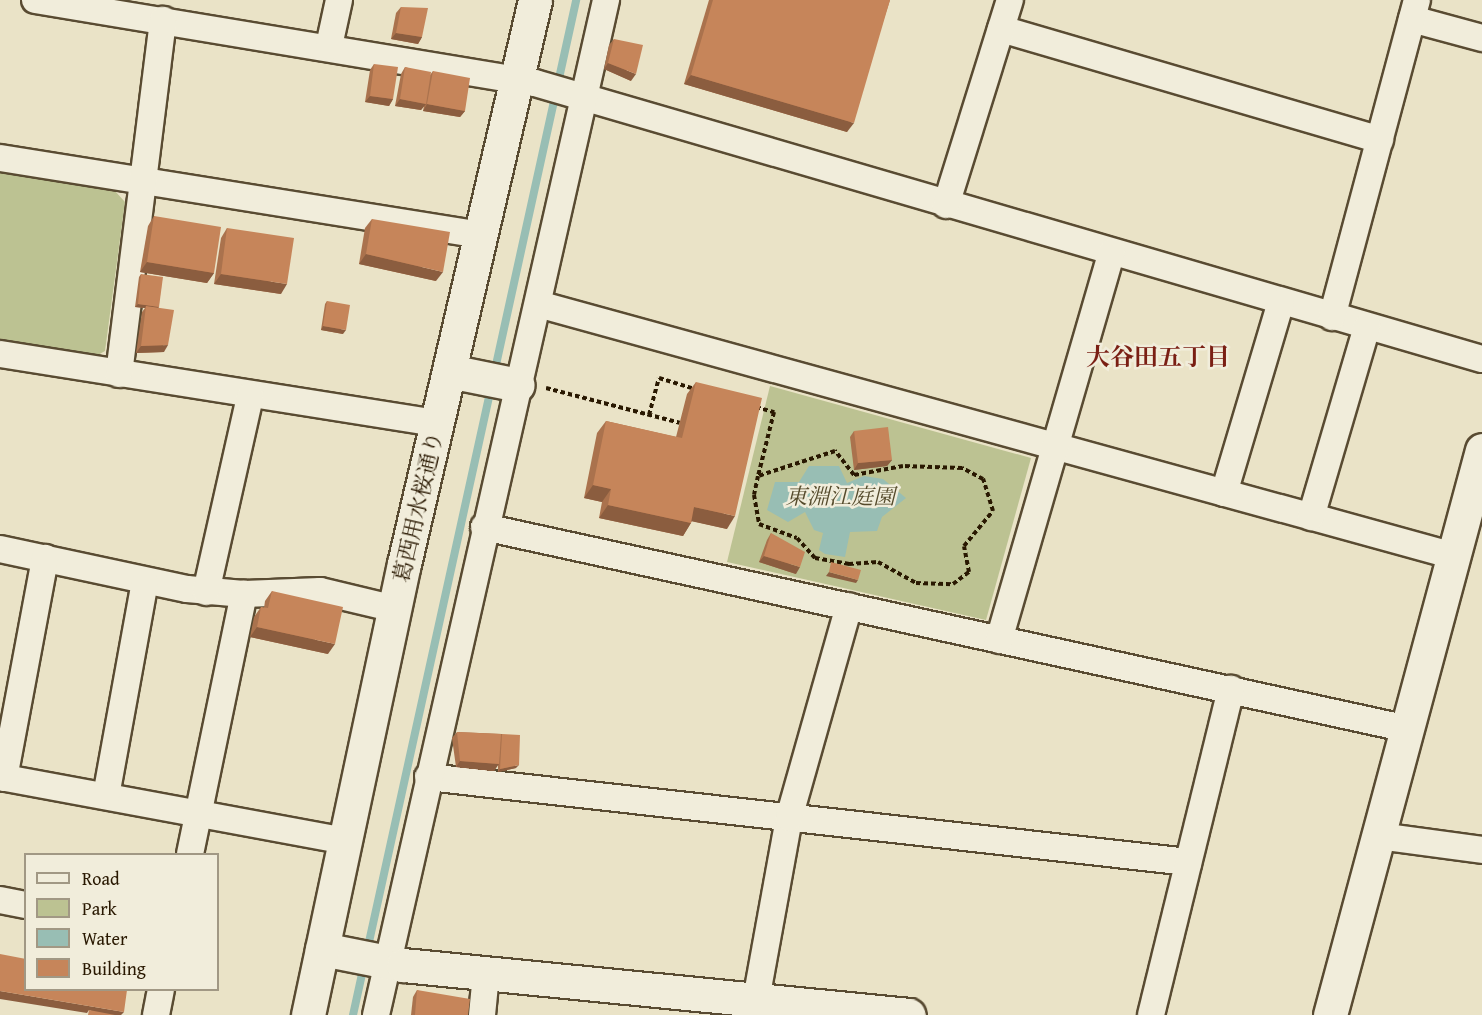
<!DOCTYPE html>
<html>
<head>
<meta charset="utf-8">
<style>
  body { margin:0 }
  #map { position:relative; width:1482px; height:1015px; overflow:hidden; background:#eae3c7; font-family:"Gentium Book Plus","Noto Serif JP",serif }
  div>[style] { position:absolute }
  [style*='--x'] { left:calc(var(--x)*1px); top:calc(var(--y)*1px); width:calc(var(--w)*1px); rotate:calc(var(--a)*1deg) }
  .green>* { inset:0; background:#bcc292 }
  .water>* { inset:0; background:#98beb4 }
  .stream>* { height:8px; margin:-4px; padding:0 4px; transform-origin:4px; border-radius:4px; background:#98beb4 }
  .path>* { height:4px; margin-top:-2px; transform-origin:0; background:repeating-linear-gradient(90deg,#291801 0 4.5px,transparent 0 7.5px) }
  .roads { filter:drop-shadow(2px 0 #594b32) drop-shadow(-2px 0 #594b32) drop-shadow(0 2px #594b32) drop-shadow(0 -2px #594b32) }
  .street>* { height:26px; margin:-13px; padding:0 13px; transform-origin:13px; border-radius:13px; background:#f1eddb }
  .secondary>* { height:33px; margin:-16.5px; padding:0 16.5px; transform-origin:16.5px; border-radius:16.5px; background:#f1eddb }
  .wall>* { inset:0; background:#aa724d }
  .shaded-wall>* { inset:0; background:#8b5d3f }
  .building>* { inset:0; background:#c6855a }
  span { translate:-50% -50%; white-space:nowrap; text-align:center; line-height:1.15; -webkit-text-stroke:5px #f1eddb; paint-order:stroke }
  .park-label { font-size:22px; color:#554b2c; font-style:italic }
  .street-label { font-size:22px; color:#291801 }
  .neighbourhood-label { font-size:24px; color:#7a1f14; font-weight:700 }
  .legend { position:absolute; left:24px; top:853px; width:195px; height:138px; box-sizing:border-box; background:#f1eddb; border:2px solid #a19884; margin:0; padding:8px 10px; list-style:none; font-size:18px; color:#291801 }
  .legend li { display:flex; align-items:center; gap:12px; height:30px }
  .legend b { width:30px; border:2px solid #a19884 }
</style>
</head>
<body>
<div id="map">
  <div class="green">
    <div style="clip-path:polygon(0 172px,115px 191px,125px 202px,105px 351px,96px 356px,0 341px)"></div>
    <div style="clip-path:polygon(770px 386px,1031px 458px,986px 620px,727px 562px)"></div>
  </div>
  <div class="water">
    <div style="clip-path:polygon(809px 466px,839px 466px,847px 483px,864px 476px,883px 479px,906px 498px,882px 517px,877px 531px,850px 532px,845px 557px,825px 554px,819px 550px,823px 533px,814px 530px,805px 512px,788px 522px,767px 510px,775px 482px,799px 482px)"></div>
  </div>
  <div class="stream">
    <div style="--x:494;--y:374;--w:383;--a:-77.6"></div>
    <div style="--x:367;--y:951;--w:576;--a:-77.58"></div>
    <div style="--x:353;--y:1015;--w:51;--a:-77.6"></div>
  </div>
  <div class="path">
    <div style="--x:546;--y:388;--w:138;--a:14.6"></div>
    <div style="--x:756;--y:407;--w:19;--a:16"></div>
    <div style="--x:774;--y:412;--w:66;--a:104"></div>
    <div style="--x:758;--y:476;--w:19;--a:102"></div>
    <div style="--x:754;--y:495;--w:29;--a:80"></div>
    <div style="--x:759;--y:524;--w:40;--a:20.2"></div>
    <div style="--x:797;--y:538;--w:27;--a:48"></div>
    <div style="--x:815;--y:558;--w:35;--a:10"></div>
    <div style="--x:849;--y:564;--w:29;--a:-4"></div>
    <div style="--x:878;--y:562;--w:43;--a:28.9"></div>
    <div style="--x:916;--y:583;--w:37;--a:2"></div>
    <div style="--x:953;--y:584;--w:20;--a:-37"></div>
    <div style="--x:969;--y:572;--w:26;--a:-101"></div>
    <div style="--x:964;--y:546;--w:45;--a:-50.4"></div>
    <div style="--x:993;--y:511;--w:34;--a:-107"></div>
    <div style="--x:983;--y:479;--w:24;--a:-152"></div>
    <div style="--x:962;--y:468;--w:59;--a:-178.1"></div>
    <div style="--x:903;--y:466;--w:50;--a:169.6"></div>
    <div style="--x:854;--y:475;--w:31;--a:-128"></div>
    <div style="--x:835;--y:451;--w:81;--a:162"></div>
    <div style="--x:649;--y:415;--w:38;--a:-75"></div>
    <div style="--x:659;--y:378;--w:37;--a:17"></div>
  </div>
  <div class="roads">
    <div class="street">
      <div style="--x:35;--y:0;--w:507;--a:9.43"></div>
      <div style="--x:535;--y:83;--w:986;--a:16.25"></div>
      <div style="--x:1412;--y:19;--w:73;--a:15.2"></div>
      <div style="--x:1001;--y:29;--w:395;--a:16.3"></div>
      <div style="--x:329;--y:46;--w:47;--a:-77.7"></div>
      <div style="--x:0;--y:158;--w:486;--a:9.1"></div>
      <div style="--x:946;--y:205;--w:215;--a:-72.7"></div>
      <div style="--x:538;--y:304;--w:950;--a:15.38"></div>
      <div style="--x:1332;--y:317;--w:328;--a:-75"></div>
      <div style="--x:0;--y:354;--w:442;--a:9"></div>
      <div style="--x:119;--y:374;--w:357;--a:-82.9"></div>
      <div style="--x:1224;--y:493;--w:199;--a:-73.4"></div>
      <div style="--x:1311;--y:517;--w:198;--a:-73.6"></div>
      <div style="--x:484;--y:527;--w:946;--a:12.33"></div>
      <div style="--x:0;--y:549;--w:191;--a:12.1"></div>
      <div style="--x:187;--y:589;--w:57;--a:5"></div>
      <div style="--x:244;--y:594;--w:76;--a:-2.3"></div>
      <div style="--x:320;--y:591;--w:77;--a:13.5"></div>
      <div style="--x:206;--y:592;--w:201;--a:-77.3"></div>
      <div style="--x:999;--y:640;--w:404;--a:-73.8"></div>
      <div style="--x:0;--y:777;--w:351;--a:10.5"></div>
      <div style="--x:428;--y:777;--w:765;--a:6.38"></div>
      <div style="--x:4;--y:778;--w:224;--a:-79.4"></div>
      <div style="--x:106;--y:796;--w:218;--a:-79.7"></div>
      <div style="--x:1379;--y:836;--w:104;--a:7.7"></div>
      <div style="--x:190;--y:854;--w:266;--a:-78.3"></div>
      <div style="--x:0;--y:900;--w:26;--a:11"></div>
      <div style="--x:756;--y:1000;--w:185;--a:-79.7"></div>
      <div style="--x:789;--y:818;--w:220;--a:-74.2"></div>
      <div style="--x:156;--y:1015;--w:25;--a:-79"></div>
      <div style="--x:376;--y:1015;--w:1041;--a:-77.23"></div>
      <div style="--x:482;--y:1015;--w:41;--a:-84.4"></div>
      <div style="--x:1151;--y:1015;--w:336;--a:-76.2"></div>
    </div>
    <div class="secondary">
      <div style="--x:449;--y:371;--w:70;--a:11.5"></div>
      <div style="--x:322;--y:949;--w:83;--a:11.2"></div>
      <div style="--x:403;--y:965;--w:508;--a:5.64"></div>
      <div style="--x:308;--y:1015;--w:461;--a:-78"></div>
      <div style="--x:404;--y:564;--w:579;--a:-76.92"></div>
      <div style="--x:1330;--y:1015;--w:585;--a:-74.94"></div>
    </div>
  </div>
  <div class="wall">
    <div style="clip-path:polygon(709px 0,890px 0,847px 132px,684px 84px)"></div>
    <div style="clip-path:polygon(401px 7px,422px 37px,418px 44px,391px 39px,396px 13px)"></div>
    <div style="clip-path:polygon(614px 39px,631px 81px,604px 69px,609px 45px)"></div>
    <div style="clip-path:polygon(374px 64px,393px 99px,389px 106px,365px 102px,370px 70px)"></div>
    <div style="clip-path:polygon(405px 67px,430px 75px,433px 71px,465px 111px,460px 117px,423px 111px,424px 106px,421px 110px,395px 106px,401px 74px)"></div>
    <div style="clip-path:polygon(154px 216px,214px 273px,207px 283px,140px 272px,148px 226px)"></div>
    <div style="clip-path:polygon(372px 219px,436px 281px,359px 264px,365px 228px)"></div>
    <div style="clip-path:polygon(227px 228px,281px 294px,214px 284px,221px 238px)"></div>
    <div style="clip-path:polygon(141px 274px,159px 307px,158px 308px,164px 352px,136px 353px,142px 312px,145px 308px,135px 307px,139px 277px)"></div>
    <div style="clip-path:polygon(327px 301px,343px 334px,321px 330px,325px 304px)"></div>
    <div style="clip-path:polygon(696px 382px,727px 529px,692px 521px,683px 536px,599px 518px,602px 502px,584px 498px,597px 433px,606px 421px,676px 437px,687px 394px)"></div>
    <div style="clip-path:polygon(854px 431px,892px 460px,887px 466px,854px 470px,850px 437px)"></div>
    <div style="clip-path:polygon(771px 533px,796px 574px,759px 562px,767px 540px)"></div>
    <div style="clip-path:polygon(272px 591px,328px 654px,250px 637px,254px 617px,261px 607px,264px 608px,265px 601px)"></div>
    <div style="clip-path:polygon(457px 732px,502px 734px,516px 768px,498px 772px,498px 764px,494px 771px,456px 767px,452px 738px)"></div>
    <div style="clip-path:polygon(417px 990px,468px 1015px,411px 1015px,413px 997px)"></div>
  </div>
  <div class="shaded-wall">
    <div style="clip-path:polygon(396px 33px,422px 37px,418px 44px,391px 39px)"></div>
    <div style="clip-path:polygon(608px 63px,636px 74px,631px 81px,604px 69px)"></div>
    <div style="clip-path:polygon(691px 75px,854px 123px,847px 132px,684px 84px)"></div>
    <div style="clip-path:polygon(370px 96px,393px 99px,389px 106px,365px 102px)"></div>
    <div style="clip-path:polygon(400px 99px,426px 104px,421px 110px,395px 106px)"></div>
    <div style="clip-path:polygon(427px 104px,465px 111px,460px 117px,423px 111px)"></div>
    <div style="clip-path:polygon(366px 254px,443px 272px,436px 281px,359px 264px)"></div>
    <div style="clip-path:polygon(147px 262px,214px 273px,207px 283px,140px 272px)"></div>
    <div style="clip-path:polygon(221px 274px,287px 284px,281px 294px,214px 284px)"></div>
    <div style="clip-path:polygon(138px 304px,159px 307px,156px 310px,146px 306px,145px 308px,135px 307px)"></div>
    <div style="clip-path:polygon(323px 326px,346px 330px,343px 334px,321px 330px)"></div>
    <div style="clip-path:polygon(168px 345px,164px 352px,136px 353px,141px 346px)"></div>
    <div style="clip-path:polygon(892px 460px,887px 466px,854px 470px,858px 463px)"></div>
    <div style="clip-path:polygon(593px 485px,611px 489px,602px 502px,584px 498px)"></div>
    <div style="clip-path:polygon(608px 505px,691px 523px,683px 536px,599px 518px)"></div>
    <div style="clip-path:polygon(694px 507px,735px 516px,727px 529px,686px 520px)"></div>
    <div style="clip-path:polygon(764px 556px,800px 567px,796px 574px,759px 562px)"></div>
    <div style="clip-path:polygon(829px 572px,858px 580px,856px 583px,826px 576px)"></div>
    <div style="clip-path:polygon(257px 627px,335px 644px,328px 654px,250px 637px)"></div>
    <div style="clip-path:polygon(460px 761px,499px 764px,494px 771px,456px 767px)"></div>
    <div style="clip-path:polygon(519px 765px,516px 768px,498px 772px,500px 769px)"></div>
    <div style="clip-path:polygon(0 991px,124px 1012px,121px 1015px,101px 1015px,89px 1010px,87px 1013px,0 999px)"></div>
  </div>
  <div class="building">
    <div style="clip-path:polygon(713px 0,890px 0,854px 123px,691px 75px)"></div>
    <div style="clip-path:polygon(401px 7px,428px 8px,422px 37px,396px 33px)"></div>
    <div style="clip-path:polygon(614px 39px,643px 45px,636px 74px,608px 63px)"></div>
    <div style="clip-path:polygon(374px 64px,398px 67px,393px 99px,370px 96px)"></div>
    <div style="clip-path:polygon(405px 67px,431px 72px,426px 104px,400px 99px)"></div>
    <div style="clip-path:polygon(433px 71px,470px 78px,465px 111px,427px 104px)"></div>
    <div style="clip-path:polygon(154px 216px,221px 227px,214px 273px,147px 262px)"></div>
    <div style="clip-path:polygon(372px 219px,450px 232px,443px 272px,366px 254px)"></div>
    <div style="clip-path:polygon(227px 228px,294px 238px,287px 284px,221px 274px)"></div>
    <div style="clip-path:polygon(141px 274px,163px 277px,159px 307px,138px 304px)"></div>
    <div style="clip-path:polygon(327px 301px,350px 305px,346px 330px,323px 326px)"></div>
    <div style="clip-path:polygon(146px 306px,174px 310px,168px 345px,141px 346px)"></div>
    <div style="clip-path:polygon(696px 382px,762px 398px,735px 516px,694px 507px,691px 523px,608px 505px,611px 489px,593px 485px,606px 421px,682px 438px)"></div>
    <div style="clip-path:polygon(888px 427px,892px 460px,858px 463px,854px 431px)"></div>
    <div style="clip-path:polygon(771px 533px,805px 552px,800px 567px,764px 556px)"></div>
    <div style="clip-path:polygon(831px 562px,861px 570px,858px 580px,829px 572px)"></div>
    <div style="clip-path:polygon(272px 591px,343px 607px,335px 644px,257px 627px,261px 607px,268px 608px)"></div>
    <div style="clip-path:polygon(457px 732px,501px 734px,499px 764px,460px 761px)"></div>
    <div style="clip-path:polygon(502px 734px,520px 735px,519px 765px,500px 769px)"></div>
    <div style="clip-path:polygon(0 954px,26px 959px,26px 990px,127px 990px,124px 1012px,0 991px)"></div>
    <div style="clip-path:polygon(417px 990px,470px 999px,468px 1015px,415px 1015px)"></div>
    <div style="clip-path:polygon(89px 1010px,115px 1015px,88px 1015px)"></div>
  </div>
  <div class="park-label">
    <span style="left:840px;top:497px">東淵江庭園</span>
  </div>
  <div class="street-label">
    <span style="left:418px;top:507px;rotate:-77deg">葛西用水桜通り</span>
  </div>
  <div class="neighbourhood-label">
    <span style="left:1158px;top:357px">大谷田五丁目</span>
  </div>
  <ul class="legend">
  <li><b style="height:8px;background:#f1eddb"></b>Road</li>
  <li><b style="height:16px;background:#bcc292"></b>Park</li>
  <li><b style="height:16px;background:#98beb4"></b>Water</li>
  <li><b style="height:16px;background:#c6855a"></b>Building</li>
  </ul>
</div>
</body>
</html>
